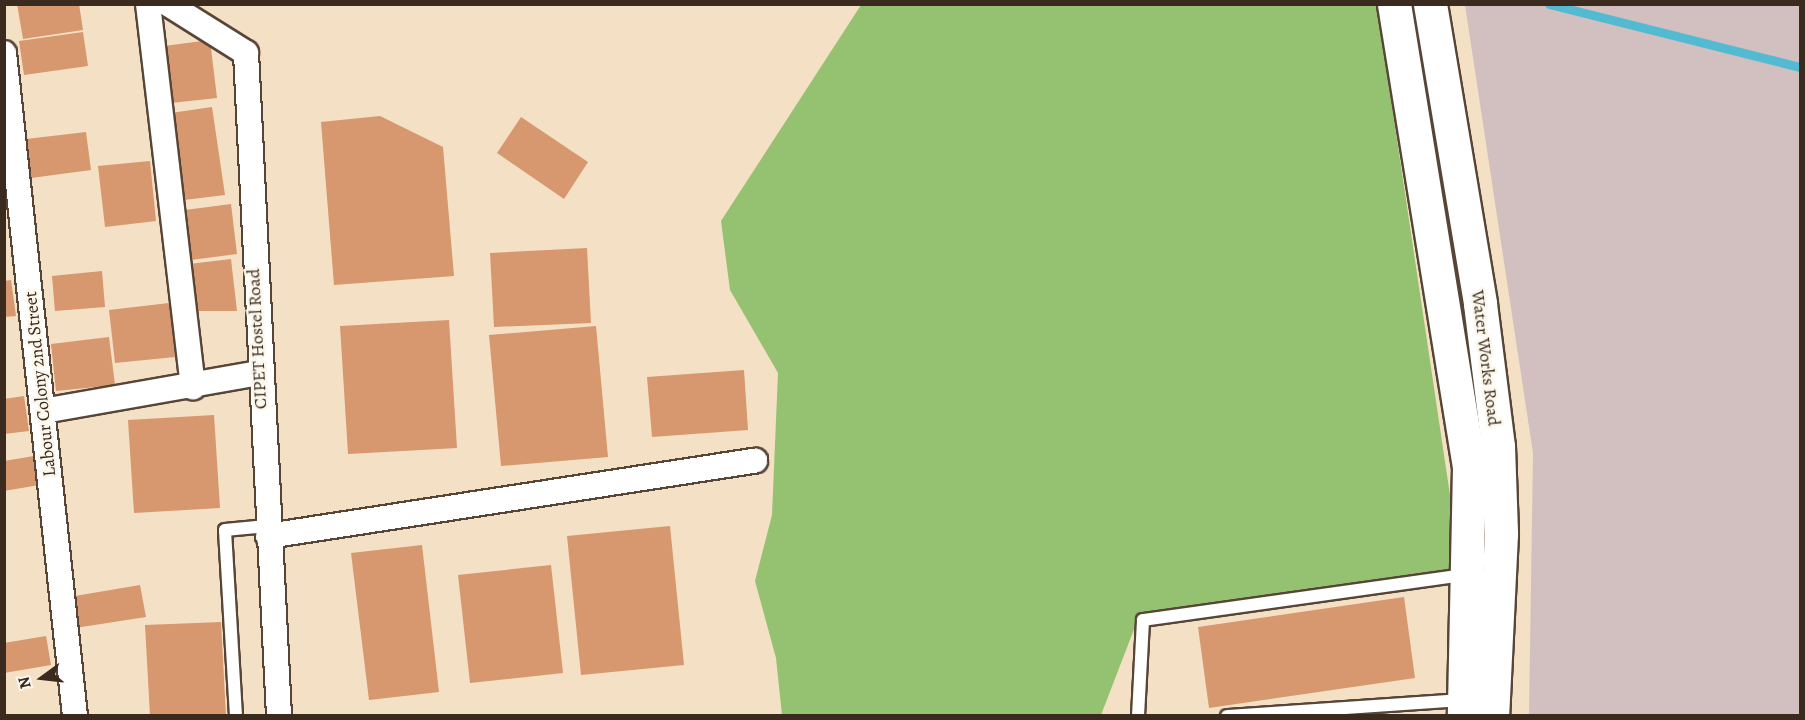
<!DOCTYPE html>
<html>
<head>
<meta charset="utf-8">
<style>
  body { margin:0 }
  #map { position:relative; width:1805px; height:720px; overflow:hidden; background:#f4e0c4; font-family:Alegreya,serif }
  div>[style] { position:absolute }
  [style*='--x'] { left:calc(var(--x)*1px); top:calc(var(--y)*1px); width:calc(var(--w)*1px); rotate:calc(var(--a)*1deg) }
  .industrial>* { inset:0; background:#d2bfc0 }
  .green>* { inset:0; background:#94c270 }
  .stream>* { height:9px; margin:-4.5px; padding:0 4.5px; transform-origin:4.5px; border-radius:4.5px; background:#54bad2 }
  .building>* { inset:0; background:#d7976f }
  .roads { filter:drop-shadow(2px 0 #574537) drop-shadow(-2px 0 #574537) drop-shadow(0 2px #574537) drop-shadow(0 -2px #574537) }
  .service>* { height:12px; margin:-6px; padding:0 6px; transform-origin:6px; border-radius:6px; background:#fff }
  .minor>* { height:24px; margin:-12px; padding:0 12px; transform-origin:12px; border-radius:12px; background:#fff }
  .secondary>* { height:33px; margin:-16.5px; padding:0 16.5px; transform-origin:16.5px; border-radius:16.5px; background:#fff }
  span { translate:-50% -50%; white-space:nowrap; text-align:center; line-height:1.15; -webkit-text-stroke:5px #fbf7ec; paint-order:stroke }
  .street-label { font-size:18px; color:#3b2a1e }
  .frame { position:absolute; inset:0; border:6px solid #3b2a1e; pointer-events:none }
  .north { position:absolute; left:12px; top:648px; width:60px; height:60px; -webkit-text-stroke:4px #fbf7ec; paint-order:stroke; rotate:255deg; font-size:16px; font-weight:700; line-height:24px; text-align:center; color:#3b2a1e }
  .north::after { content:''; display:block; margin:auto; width:21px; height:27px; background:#3b2a1e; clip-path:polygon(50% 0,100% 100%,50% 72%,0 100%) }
</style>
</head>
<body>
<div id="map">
  <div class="industrial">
    <div style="clip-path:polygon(1465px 5px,1800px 5px,1800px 715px,1529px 715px,1533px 453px)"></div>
  </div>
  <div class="green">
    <div style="clip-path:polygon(861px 5px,1377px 5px,1461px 569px,1138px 619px,1101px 715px,782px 715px,776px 658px,755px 581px,772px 515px,778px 373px,730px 290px,721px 221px)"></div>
  </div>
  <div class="stream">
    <div style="--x:1549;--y:4;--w:259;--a:14.1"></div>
  </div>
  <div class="building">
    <div style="clip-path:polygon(17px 4px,79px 4px,83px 30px,23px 39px)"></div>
    <div style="clip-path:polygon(83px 32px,88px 66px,24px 75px,19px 41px)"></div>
    <div style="clip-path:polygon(210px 40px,217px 98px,171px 103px,164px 46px)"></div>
    <div style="clip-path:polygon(212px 107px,225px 195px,184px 200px,171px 113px)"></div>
    <div style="clip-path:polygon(380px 116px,443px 147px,454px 276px,334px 285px,321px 122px)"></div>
    <div style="clip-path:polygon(521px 117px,588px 162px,564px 199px,497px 153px)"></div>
    <div style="clip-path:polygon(86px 132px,91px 170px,31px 178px,26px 139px)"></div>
    <div style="clip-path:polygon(150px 161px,156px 221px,105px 227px,98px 166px)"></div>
    <div style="clip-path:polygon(231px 204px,237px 254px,191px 260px,185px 210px)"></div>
    <div style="clip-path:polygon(587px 248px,591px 323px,494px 327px,490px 253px)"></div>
    <div style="clip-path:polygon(231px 259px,237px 311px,196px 311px,189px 264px)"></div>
    <div style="clip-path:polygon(102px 271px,105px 307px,55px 311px,52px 276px)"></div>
    <div style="clip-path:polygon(11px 280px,16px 316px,4px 317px,4px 281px)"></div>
    <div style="clip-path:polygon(169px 303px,175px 357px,115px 363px,109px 310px)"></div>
    <div style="clip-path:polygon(449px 320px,457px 448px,348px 454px,340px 326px)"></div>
    <div style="clip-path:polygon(596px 326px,608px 457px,501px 466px,489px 335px)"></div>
    <div style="clip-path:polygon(109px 337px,115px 385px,56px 391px,51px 344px)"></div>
    <div style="clip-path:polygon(744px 370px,748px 430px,652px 437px,647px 377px)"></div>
    <div style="clip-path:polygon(24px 396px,29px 431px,4px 434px,4px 399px)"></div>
    <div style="clip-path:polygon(214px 415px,220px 508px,134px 513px,128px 420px)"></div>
    <div style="clip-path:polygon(34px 456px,39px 485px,4px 491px,4px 461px)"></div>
    <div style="clip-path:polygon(670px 526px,684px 665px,581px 675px,567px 536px)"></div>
    <div style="clip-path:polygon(422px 545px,439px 692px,369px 700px,351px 553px)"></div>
    <div style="clip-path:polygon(551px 565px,563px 673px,470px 683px,458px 575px)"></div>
    <div style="clip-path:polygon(140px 585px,146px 617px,75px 628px,69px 597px)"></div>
    <div style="clip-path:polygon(1404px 597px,1415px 678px,1209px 708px,1198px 627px)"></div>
    <div style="clip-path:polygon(221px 622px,226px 716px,150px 716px,145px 625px)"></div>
    <div style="clip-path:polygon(46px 636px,51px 665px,4px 673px,4px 643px)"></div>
  </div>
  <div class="roads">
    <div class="service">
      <div style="--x:236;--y:716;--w:186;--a:-93.4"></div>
      <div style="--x:225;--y:530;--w:42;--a:-5.4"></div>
      <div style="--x:1138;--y:716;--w:96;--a:-87"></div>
      <div style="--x:1143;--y:620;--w:324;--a:-8"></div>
      <div style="--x:1227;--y:716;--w:237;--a:-3.9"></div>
    </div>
    <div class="minor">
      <div style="--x:148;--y:4;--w:386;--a:83.3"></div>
      <div style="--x:168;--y:4;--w:92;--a:32.1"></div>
      <div style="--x:246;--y:53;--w:664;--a:87.15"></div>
      <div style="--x:4;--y:53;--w:667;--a:83.89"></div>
      <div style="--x:43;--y:411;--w:218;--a:-10"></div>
      <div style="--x:268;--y:536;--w:493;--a:-8.8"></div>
    </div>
    <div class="secondary">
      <div style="--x:1394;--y:4;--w:469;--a:80.8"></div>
      <div style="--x:1469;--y:467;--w:249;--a:91.2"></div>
      <div style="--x:1430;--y:4;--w:304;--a:80.5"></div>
      <div style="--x:1480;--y:304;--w:143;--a:82.8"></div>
      <div style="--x:1498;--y:446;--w:88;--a:88"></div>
      <div style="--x:1501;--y:534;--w:182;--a:92.8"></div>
    </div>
  </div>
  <div class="street-label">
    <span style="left:257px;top:339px;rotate:-93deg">CIPET Hostel Road</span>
    <span style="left:1486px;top:358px;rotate:83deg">Water Works Road</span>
    <span style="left:40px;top:384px;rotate:-96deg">Labour Colony 2nd Street</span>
  </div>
  <div class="frame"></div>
  <div class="north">N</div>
</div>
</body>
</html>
